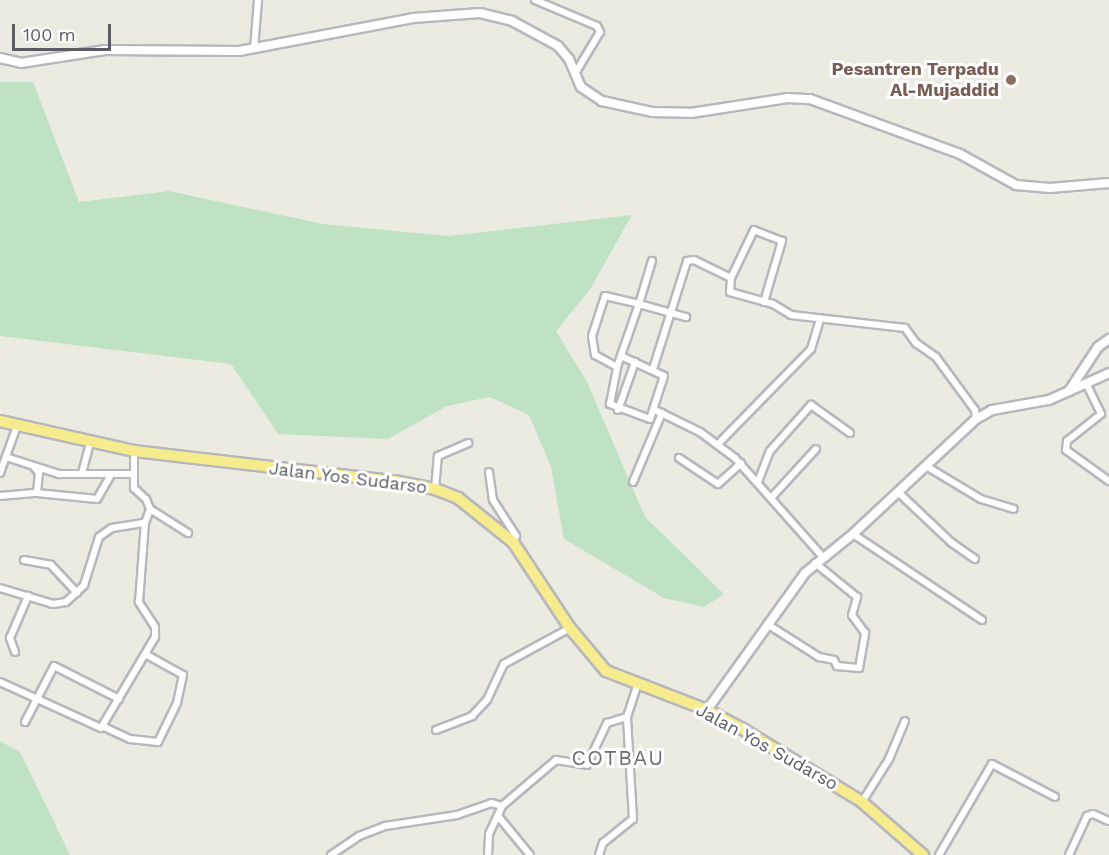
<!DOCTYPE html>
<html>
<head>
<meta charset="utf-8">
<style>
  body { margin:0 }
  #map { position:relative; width:1109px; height:855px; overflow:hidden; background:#ecebe1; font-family:"Work Sans",sans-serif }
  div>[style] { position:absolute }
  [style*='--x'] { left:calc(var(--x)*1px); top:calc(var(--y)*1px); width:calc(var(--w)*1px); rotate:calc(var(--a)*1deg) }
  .green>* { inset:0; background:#bfe2c5 }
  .roads { filter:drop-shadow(2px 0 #b7b8bd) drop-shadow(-2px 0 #b7b8bd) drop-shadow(0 2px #b7b8bd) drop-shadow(0 -2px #b7b8bd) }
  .street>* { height:6px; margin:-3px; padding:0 3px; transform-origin:3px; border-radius:3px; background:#fff }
  .secondary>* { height:8px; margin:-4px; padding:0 4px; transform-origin:4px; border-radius:4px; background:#fff }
  .highway>* { height:10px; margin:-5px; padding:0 5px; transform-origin:5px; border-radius:5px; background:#f6ec8e }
  .dots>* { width:16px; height:16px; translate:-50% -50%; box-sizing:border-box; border:3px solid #fff; border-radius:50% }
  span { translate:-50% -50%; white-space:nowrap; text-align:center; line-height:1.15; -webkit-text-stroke:6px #fff; paint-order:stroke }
  .education-label { font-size:18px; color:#785e54; font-weight:700 }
  .right { translate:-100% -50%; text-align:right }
  .street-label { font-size:18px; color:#5a5c61 }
  .quarter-label { font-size:21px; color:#6b6e73; letter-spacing:1.5px }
  .scale { position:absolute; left:12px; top:24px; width:99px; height:27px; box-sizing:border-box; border:3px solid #5a5c61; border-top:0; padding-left:8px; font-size:18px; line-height:21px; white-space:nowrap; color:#5a5c61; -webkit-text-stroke:4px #fff; paint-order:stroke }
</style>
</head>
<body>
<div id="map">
  <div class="green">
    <div style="clip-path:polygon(0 82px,33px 82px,79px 202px,169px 191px,323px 224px,448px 236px,632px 215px,589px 291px,556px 331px,587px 382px,645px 517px,724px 594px,704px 607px,664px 598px,564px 539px,551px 467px,529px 415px,490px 397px,447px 406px,388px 439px,278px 434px,231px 364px,0 336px)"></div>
    <div style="clip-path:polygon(0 741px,20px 752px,70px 855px,0 855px)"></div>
  </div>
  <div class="roads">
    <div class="street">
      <div style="--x:535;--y:0;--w:67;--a:22.8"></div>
      <div style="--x:597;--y:26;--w:7;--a:63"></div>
      <div style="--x:600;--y:32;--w:47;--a:121"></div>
      <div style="--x:254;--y:49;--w:49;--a:-85.3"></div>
      <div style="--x:764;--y:302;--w:64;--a:-73.6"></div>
      <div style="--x:782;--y:241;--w:30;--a:-159"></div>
      <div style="--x:754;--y:230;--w:53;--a:115.6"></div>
      <div style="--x:731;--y:278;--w:14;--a:94"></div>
      <div style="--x:730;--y:292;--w:45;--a:15.6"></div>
      <div style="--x:773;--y:304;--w:21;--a:31"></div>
      <div style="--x:791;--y:315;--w:115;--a:6.5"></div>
      <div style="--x:905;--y:328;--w:19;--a:54"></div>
      <div style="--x:916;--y:343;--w:24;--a:35"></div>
      <div style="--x:936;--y:357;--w:66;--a:53.7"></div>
      <div style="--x:975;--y:410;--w:9;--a:84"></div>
      <div style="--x:621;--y:356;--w:47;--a:24.9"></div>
      <div style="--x:664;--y:376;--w:45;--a:108"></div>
      <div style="--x:650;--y:419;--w:43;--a:-159.4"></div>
      <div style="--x:610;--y:404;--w:38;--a:-79"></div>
      <div style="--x:617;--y:367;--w:67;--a:-70.8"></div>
      <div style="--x:639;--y:304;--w:49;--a:15.5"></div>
      <div style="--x:617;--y:367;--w:25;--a:-151"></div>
      <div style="--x:595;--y:355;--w:19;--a:-99"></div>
      <div style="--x:592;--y:336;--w:42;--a:-72"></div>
      <div style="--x:605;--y:296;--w:35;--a:13"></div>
      <div style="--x:639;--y:304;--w:45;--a:-73.2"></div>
      <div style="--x:653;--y:369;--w:113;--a:-72.5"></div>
      <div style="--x:687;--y:261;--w:7;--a:-8"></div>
      <div style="--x:694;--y:260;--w:41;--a:25.9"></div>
      <div style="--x:1086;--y:383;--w:34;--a:64"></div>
      <div style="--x:1101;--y:414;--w:43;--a:141.5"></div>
      <div style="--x:1067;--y:441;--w:9;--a:96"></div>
      <div style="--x:1066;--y:450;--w:53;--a:35.8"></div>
      <div style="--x:618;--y:410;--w:51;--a:-70.5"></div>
      <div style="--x:655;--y:410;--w:50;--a:26.1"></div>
      <div style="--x:700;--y:432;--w:44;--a:36.6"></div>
      <div style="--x:735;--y:458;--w:132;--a:48.4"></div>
      <div style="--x:718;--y:444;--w:133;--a:-45.6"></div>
      <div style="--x:811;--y:349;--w:31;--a:-73"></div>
      <div style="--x:134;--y:451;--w:37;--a:90"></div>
      <div style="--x:134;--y:488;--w:16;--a:43"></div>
      <div style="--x:146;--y:499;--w:11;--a:68"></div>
      <div style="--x:150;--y:509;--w:45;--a:32.3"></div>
      <div style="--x:6;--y:457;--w:56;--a:17.8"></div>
      <div style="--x:59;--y:474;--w:72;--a:0"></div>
      <div style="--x:679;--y:458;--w:47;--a:33.7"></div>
      <div style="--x:718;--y:484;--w:31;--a:-42"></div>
      <div style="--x:926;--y:466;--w:64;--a:31"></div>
      <div style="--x:981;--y:499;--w:34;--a:17"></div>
      <div style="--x:35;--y:468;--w:6;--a:51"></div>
      <div style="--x:39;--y:473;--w:20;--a:96"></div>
      <div style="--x:489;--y:472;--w:28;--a:82"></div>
      <div style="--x:493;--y:500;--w:43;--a:57.4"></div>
      <div style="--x:516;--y:536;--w:7;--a:117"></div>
      <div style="--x:0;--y:473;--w:50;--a:-70.1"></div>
      <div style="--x:82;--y:473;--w:31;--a:-75"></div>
      <div style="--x:633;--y:482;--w:75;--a:-67.2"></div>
      <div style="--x:758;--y:482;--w:33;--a:-69"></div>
      <div style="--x:770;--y:451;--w:62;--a:-48.3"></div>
      <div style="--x:811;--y:405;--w:48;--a:35.7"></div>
      <div style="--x:435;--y:489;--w:33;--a:-85"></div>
      <div style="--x:438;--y:456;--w:33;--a:-23"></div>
      <div style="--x:898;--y:492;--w:74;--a:43.4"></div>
      <div style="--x:952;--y:543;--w:28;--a:35"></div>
      <div style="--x:0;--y:496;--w:37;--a:-5"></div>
      <div style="--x:37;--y:493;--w:60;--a:5.7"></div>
      <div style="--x:97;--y:499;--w:28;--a:-60"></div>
      <div style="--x:772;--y:497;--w:65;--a:-47.5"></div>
      <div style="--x:853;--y:534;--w:155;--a:33.7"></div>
      <div style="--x:24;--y:560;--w:27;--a:10"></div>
      <div style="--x:51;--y:565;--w:38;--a:47"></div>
      <div style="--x:0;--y:588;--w:55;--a:16.8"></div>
      <div style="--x:53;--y:604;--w:13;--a:-9"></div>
      <div style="--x:66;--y:602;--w:25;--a:-43"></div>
      <div style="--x:84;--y:585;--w:50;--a:-72.6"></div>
      <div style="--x:99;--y:537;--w:16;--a:-35"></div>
      <div style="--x:112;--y:528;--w:33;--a:-9"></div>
      <div style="--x:767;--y:624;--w:62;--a:32.4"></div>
      <div style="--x:819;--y:657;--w:15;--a:11"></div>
      <div style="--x:834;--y:660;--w:7;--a:63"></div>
      <div style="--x:837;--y:666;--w:22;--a:5"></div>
      <div style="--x:859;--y:668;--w:36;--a:-80"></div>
      <div style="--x:865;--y:633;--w:22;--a:-126"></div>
      <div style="--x:852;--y:615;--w:19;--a:-74"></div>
      <div style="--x:857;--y:597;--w:54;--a:-141"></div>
      <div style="--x:15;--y:652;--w:15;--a:-110"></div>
      <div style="--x:10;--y:638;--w:46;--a:-66.8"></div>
      <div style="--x:0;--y:682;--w:111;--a:24.5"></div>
      <div style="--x:101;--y:728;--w:106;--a:-59.3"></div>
      <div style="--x:155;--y:637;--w:10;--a:-90"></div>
      <div style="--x:155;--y:627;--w:30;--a:-123"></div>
      <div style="--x:139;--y:602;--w:79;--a:-85.7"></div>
      <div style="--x:145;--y:523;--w:15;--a:-70"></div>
      <div style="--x:25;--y:722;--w:63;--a:-62.6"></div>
      <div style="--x:54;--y:666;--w:73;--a:26.9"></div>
      <div style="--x:102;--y:726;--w:31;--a:25"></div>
      <div style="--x:130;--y:739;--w:28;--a:6"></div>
      <div style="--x:158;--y:742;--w:43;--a:-64"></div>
      <div style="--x:177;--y:703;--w:29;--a:-78"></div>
      <div style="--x:183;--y:675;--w:41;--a:-150.9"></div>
      <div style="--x:436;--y:730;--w:39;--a:-21"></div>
      <div style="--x:472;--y:716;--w:22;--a:-47"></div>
      <div style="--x:487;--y:700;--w:40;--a:-65"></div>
      <div style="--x:504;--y:664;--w:75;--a:-28.6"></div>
      <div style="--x:862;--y:802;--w:51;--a:-57.9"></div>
      <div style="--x:889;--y:759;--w:41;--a:-67.2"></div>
      <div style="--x:498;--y:816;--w:50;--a:50.6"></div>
      <div style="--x:331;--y:855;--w:34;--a:-34"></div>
      <div style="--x:359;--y:836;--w:28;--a:-21"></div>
      <div style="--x:385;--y:826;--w:73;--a:-8.7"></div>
      <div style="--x:457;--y:815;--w:36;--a:-19"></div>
      <div style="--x:491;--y:803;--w:11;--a:15"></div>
      <div style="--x:502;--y:806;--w:71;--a:-40.4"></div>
      <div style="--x:556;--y:760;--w:31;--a:9"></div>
      <div style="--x:587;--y:765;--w:47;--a:-64.5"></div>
      <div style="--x:607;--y:723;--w:21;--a:-17"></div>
      <div style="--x:488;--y:855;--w:21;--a:-87"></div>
      <div style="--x:489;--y:834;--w:31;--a:-65"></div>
      <div style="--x:599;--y:855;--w:13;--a:-72"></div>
      <div style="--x:603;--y:843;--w:38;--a:-39"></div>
      <div style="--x:633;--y:819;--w:102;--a:-93.4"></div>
      <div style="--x:627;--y:717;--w:33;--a:-72"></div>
      <div style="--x:939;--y:855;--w:105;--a:-59.8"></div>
      <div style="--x:992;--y:764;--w:71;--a:27.6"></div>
      <div style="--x:1069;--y:855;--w:43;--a:-65.2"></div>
      <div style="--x:1087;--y:816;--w:6;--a:-18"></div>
      <div style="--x:1093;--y:814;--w:17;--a:24"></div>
    </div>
    <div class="secondary">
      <div style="--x:0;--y:58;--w:22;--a:13"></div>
      <div style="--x:21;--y:63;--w:85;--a:-8.8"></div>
      <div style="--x:105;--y:50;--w:134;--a:0.4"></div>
      <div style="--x:239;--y:51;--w:177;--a:-10.7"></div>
      <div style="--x:413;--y:18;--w:67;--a:-4.3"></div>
      <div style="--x:480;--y:13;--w:33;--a:14"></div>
      <div style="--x:512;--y:21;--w:52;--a:28.5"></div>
      <div style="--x:558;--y:46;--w:17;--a:50"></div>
      <div style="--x:569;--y:59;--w:30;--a:67"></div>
      <div style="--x:581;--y:87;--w:25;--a:34"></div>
      <div style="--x:602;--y:101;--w:51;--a:12.4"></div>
      <div style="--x:652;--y:112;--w:39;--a:1"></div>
      <div style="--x:691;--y:113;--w:98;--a:-8.8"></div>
      <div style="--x:788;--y:98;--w:22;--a:3"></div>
      <div style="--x:810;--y:99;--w:160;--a:20.1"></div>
      <div style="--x:960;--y:154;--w:64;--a:29"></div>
      <div style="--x:1016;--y:185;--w:34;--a:5"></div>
      <div style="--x:1050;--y:188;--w:59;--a:-4.8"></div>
      <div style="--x:1069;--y:391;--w:53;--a:-56.6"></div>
      <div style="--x:1098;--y:347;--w:14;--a:-36"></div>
      <div style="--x:707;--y:710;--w:168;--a:-54.4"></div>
      <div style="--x:805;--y:573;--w:62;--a:-39.1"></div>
      <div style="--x:853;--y:534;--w:168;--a:-43.1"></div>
      <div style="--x:976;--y:419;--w:18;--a:-29"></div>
      <div style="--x:992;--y:410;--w:58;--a:-10"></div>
      <div style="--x:1049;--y:400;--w:66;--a:-24.2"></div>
    </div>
    <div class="highway">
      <div style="--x:0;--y:421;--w:137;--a:12.6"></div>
      <div style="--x:134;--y:451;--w:262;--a:6.6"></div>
      <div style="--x:394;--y:481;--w:42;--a:11"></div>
      <div style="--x:435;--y:489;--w:25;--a:21"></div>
      <div style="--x:458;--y:498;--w:70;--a:38.7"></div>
      <div style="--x:513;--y:542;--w:103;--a:56.5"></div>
      <div style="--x:570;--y:628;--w:56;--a:50.1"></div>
      <div style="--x:606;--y:671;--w:108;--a:21.1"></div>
      <div style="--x:707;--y:710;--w:38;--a:28"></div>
      <div style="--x:741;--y:728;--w:142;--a:31.4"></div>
      <div style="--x:862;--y:802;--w:81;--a:41"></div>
    </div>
  </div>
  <div class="dots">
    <div style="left:1011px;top:80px;background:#8d6e63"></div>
  </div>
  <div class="education-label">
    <span class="right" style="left:999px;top:80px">Pesantren Terpadu<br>Al-Mujaddid</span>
  </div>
  <div class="street-label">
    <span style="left:348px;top:478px;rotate:7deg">Jalan Yos Sudarso</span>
    <span style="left:767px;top:747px;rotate:29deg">Jalan Yos Sudarso</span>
  </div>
  <div class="quarter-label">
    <span style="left:618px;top:758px">COTBAU</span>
  </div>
  <div class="scale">100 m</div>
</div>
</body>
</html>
